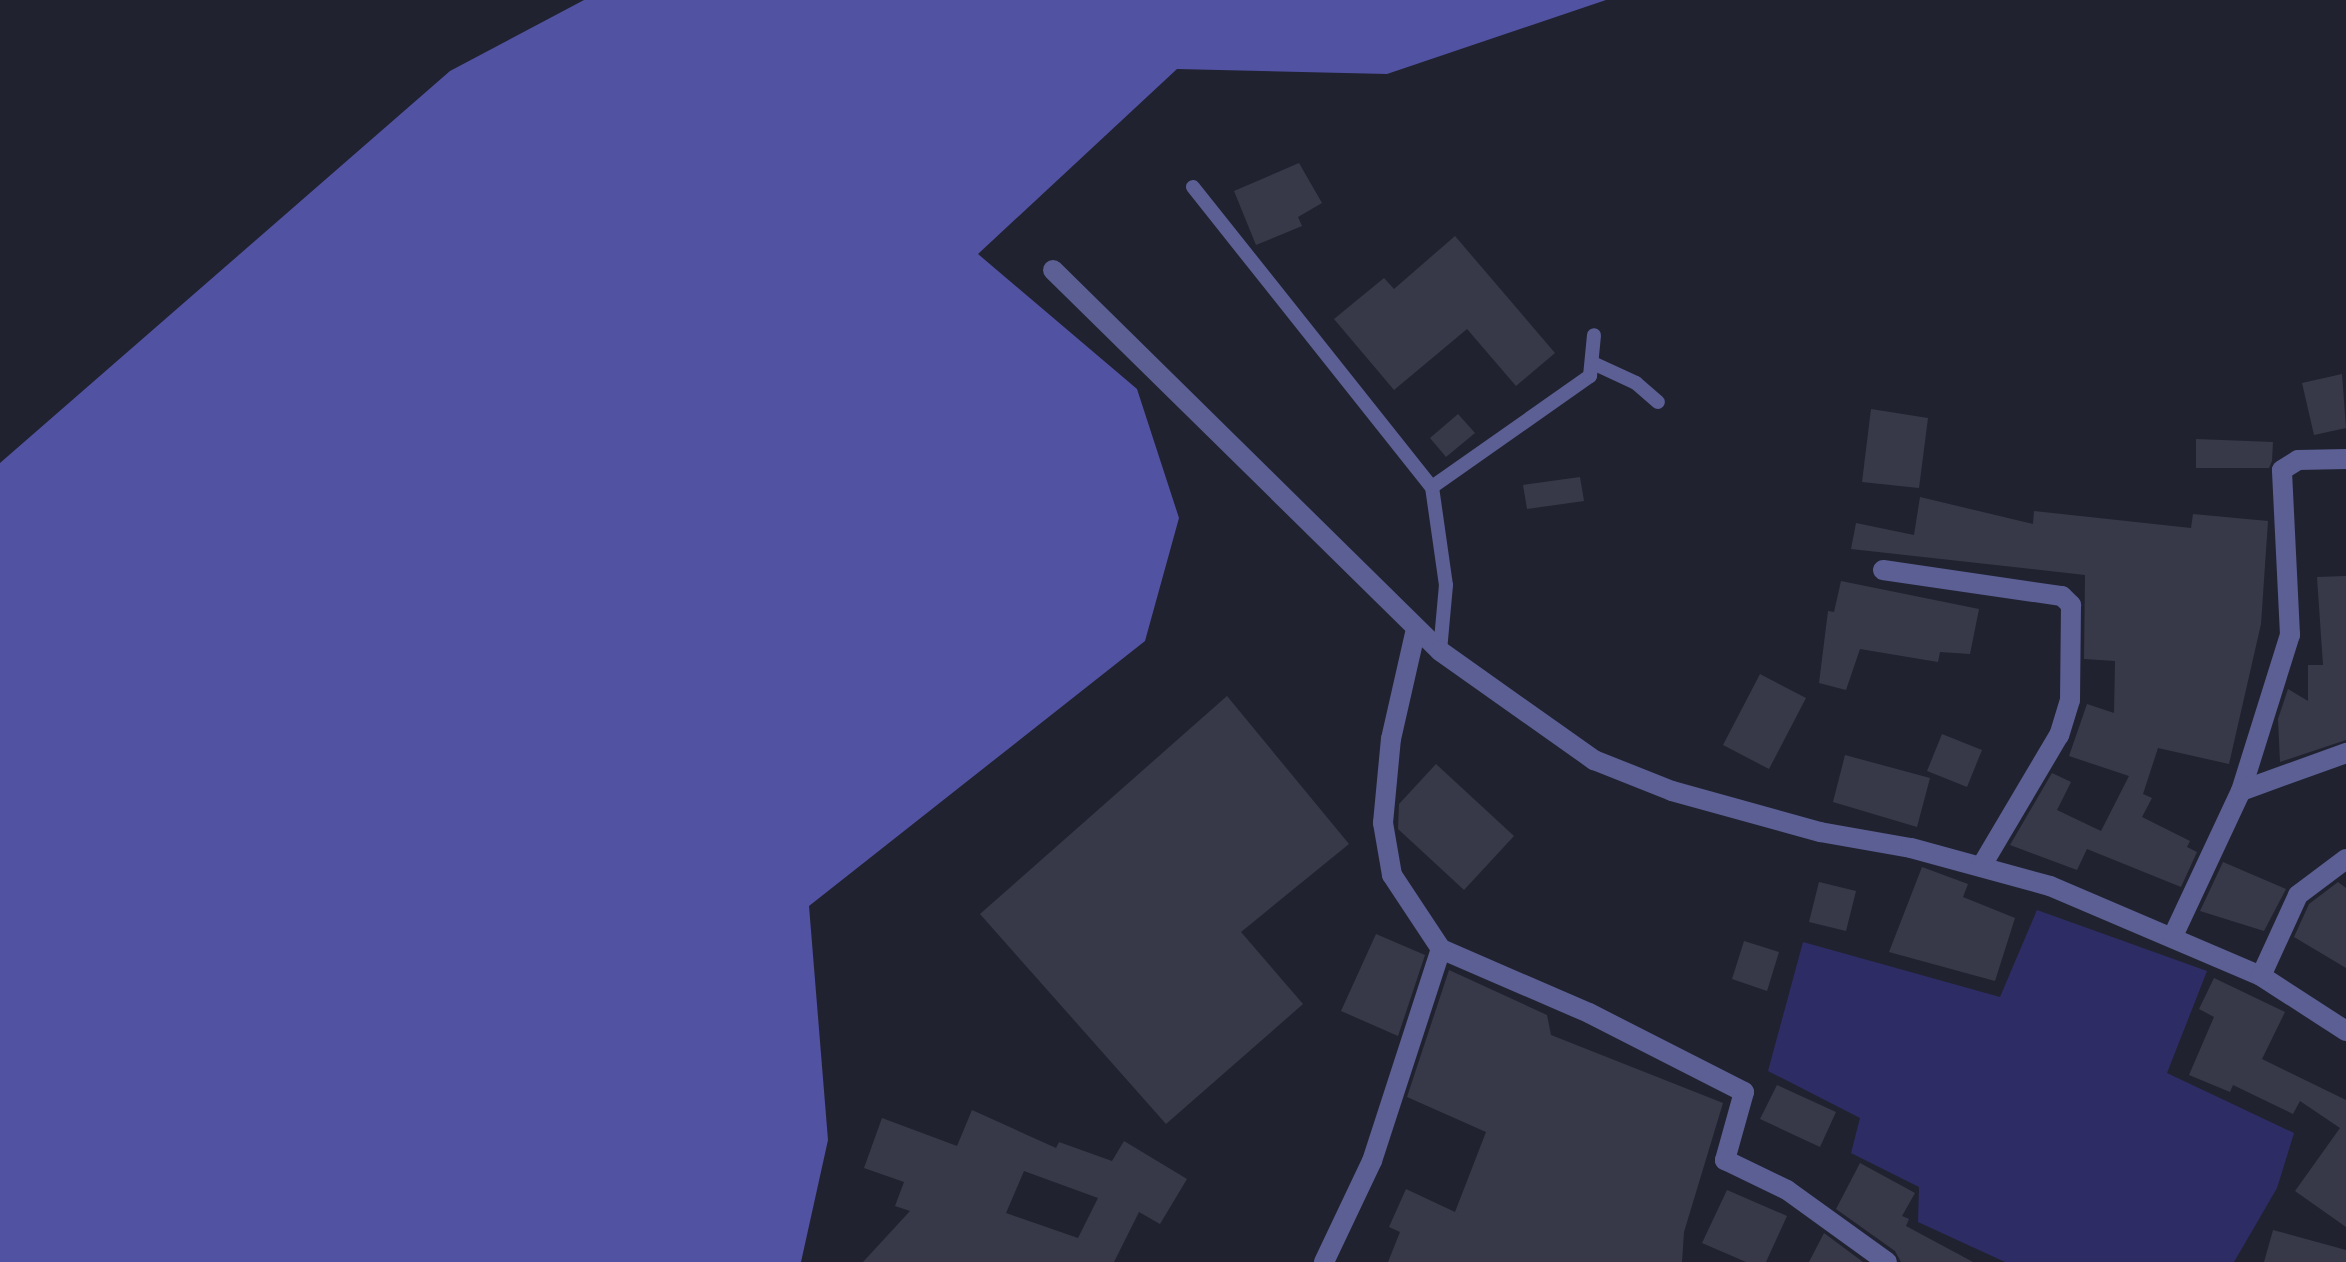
<!DOCTYPE html>
<html>
<head>
<meta charset="utf-8">
<style>
  body { margin:0 }
  #map { position:relative; width:2346px; height:1262px; overflow:hidden; background:#212230; font-family:Literata,serif }
  div>[style] { position:absolute }
  [style*='--x'] { left:calc(var(--x)*1px); top:calc(var(--y)*1px); width:calc(var(--w)*1px); rotate:calc(var(--a)*1deg) }
  .green>* { inset:0; background:#2d2c65 }
  .water>* { inset:0; background:#5152a2 }
  .building>* { inset:0; background:#383948 }
  .lane>* { height:14px; margin:-7px; padding:0 7px; transform-origin:7px; border-radius:7px; background:#5b5f94 }
  .street>* { height:20px; margin:-10px; padding:0 10px; transform-origin:10px; border-radius:10px; background:#5b5f94 }
  span { translate:-50% -50%; white-space:nowrap; text-align:center; line-height:1.15; -webkit-text-stroke:9px #212230; paint-order:stroke }
</style>
</head>
<body>
<div id="map">
  <div class="green">
    <div style="clip-path:polygon(2037px 910px,2207px 971px,2167px 1073px,2294px 1133px,2277px 1188px,2234px 1262px,2005px 1262px,1918px 1222px,1919px 1187px,1851px 1153px,1860px 1118px,1768px 1071px,1803px 942px,2000px 997px)"></div>
  </div>
  <div class="water">
    <div style="clip-path:polygon(584px 0,1606px 0,1387px 74px,1177px 69px,978px 254px,1137px 389px,1179px 518px,1145px 641px,809px 906px,828px 1140px,801px 1262px,0 1262px,0 463px,450px 71px)"></div>
  </div>
  <div class="building">
    <div style="clip-path:polygon(1299px 163px,1322px 203px,1298px 217px,1302px 226px,1256px 245px,1234px 191px)"></div>
    <div style="clip-path:polygon(1455px 236px,1555px 353px,1516px 386px,1467px 329px,1394px 390px,1334px 319px,1384px 278px,1394px 289px)"></div>
    <div style="clip-path:polygon(2342px 374px,2346px 428px,2314px 435px,2302px 383px)"></div>
    <div style="clip-path:polygon(1871px 409px,1928px 418px,1919px 488px,1862px 482px)"></div>
    <div style="clip-path:polygon(1458px 414px,1475px 433px,1446px 457px,1430px 438px)"></div>
    <div style="clip-path:polygon(2196px 439px,2273px 442px,2272px 461px,2269px 468px,2196px 468px)"></div>
    <div style="clip-path:polygon(1580px 477px,1584px 501px,1527px 509px,1523px 485px)"></div>
    <div style="clip-path:polygon(1920px 497px,2033px 524px,2034px 511px,2191px 528px,2193px 514px,2268px 521px,2261px 624px,2229px 764px,2158px 748px,2143px 794px,2152px 798px,2142px 817px,2190px 841px,2187px 847px,2197px 852px,2181px 887px,2087px 849px,2077px 870px,2010px 845px,2052px 773px,2071px 782px,2057px 810px,2101px 831px,2129px 776px,2069px 756px,2087px 704px,2114px 713px,2115px 661px,2084px 659px,2085px 575px,1851px 549px,1856px 523px,1914px 535px)"></div>
    <div style="clip-path:polygon(2346px 576px,2346px 740px,2280px 762px,2278px 719px,2288px 689px,2308px 701px,2308px 665px,2323px 665px,2317px 577px)"></div>
    <div style="clip-path:polygon(1841px 581px,1979px 609px,1970px 654px,1940px 652px,1938px 662px,1860px 649px,1846px 690px,1819px 683px,1828px 611px,1834px 612px)"></div>
    <div style="clip-path:polygon(1760px 674px,1806px 698px,1769px 769px,1723px 745px)"></div>
    <div style="clip-path:polygon(1227px 696px,1349px 844px,1241px 932px,1303px 1004px,1166px 1124px,980px 914px)"></div>
    <div style="clip-path:polygon(1942px 734px,1982px 750px,1967px 787px,1927px 771px)"></div>
    <div style="clip-path:polygon(1845px 755px,1930px 778px,1917px 827px,1833px 802px)"></div>
    <div style="clip-path:polygon(1436px 764px,1514px 836px,1464px 890px,1398px 829px,1399px 804px)"></div>
    <div style="clip-path:polygon(2223px 862px,2286px 889px,2264px 931px,2200px 911px)"></div>
    <div style="clip-path:polygon(1922px 867px,1968px 884px,1963px 897px,2015px 918px,1995px 981px,1889px 952px)"></div>
    <div style="clip-path:polygon(1819px 882px,1856px 891px,1846px 931px,1809px 922px)"></div>
    <div style="clip-path:polygon(2338px 882px,2346px 888px,2346px 968px,2294px 937px,2309px 904px)"></div>
    <div style="clip-path:polygon(1376px 934px,1425px 955px,1398px 1036px,1341px 1011px)"></div>
    <div style="clip-path:polygon(1744px 941px,1779px 952px,1767px 991px,1732px 979px)"></div>
    <div style="clip-path:polygon(1449px 970px,1547px 1015px,1551px 1035px,1723px 1103px,1684px 1232px,1682px 1262px,1388px 1262px,1400px 1232px,1389px 1227px,1406px 1189px,1455px 1212px,1486px 1132px,1407px 1097px)"></div>
    <div style="clip-path:polygon(2214px 978px,2285px 1012px,2262px 1059px,2346px 1100px,2346px 1227px,2295px 1191px,2340px 1128px,2300px 1101px,2293px 1114px,2233px 1085px,2230px 1092px,2189px 1075px,2214px 1017px,2199px 1009px)"></div>
    <div style="clip-path:polygon(1777px 1085px,1836px 1112px,1820px 1147px,1760px 1119px)"></div>
    <div style="clip-path:polygon(evenodd,972px 1110px,1056px 1148px,1059px 1142px,1112px 1161px,1124px 1141px,1187px 1179px,1160px 1224px,1139px 1212px,1114px 1262px,863px 1262px,910px 1211px,895px 1206px,904px 1182px,864px 1168px,882px 1118px,957px 1146px,972px 1110px,1024px 1171px,1098px 1198px,1078px 1238px,1006px 1213px,1024px 1171px)"></div>
    <div style="clip-path:polygon(1860px 1163px,1915px 1193px,1902px 1216px,1909px 1219px,1906px 1226px,1973px 1262px,1901px 1262px,1895px 1251px,1836px 1209px)"></div>
    <div style="clip-path:polygon(1727px 1190px,1787px 1216px,1766px 1262px,1746px 1262px,1702px 1243px)"></div>
    <div style="clip-path:polygon(2273px 1230px,2346px 1250px,2346px 1262px,2264px 1262px)"></div>
    <div style="clip-path:polygon(1824px 1233px,1863px 1262px,1809px 1262px)"></div>
  </div>
  <div class="lane">
    <div style="--x:1193;--y:187;--w:384;--a:51.5"></div>
    <div style="--x:1432;--y:487;--w:99;--a:81.9"></div>
    <div style="--x:1446;--y:585;--w:66;--a:95.2"></div>
    <div style="--x:1595;--y:364;--w:45;--a:24.9"></div>
    <div style="--x:1636;--y:383;--w:29;--a:41"></div>
    <div style="--x:1432;--y:487;--w:193;--a:-35.1"></div>
    <div style="--x:1590;--y:376;--w:41;--a:-84.4"></div>
  </div>
  <div class="street">
    <div style="--x:1053;--y:270;--w:543;--a:44.55"></div>
    <div style="--x:1440;--y:651;--w:189;--a:35.3"></div>
    <div style="--x:1594;--y:760;--w:84;--a:21.7"></div>
    <div style="--x:1672;--y:791;--w:154;--a:15.5"></div>
    <div style="--x:1820;--y:832;--w:92;--a:10"></div>
    <div style="--x:1911;--y:848;--w:144;--a:15.3"></div>
    <div style="--x:2050;--y:886;--w:229;--a:23.1"></div>
    <div style="--x:2261;--y:976;--w:101;--a:32.9"></div>
    <div style="--x:1883;--y:570;--w:181;--a:8.3"></div>
    <div style="--x:2062;--y:596;--w:13;--a:45"></div>
    <div style="--x:2071;--y:605;--w:95;--a:90.6"></div>
    <div style="--x:2070;--y:700;--w:37;--a:107"></div>
    <div style="--x:2059;--y:735;--w:153;--a:120.6"></div>
    <div style="--x:2241;--y:791;--w:164;--a:-72.6"></div>
    <div style="--x:2290;--y:635;--w:165;--a:-92.8"></div>
    <div style="--x:2282;--y:470;--w:19;--a:-32"></div>
    <div style="--x:2298;--y:460;--w:48;--a:-1.2"></div>
    <div style="--x:2173;--y:936;--w:160;--a:-64.9"></div>
    <div style="--x:2241;--y:791;--w:112;--a:-19.9"></div>
    <div style="--x:1441;--y:949;--w:161;--a:23.4"></div>
    <div style="--x:1589;--y:1013;--w:174;--a:27"></div>
    <div style="--x:1744;--y:1092;--w:71;--a:105.6"></div>
    <div style="--x:1725;--y:1160;--w:69;--a:25.8"></div>
    <div style="--x:1787;--y:1190;--w:123;--a:35.8"></div>
    <div style="--x:2261;--y:976;--w:89;--a:-65.4"></div>
    <div style="--x:2298;--y:895;--w:60;--a:-36.9"></div>
    <div style="--x:1324;--y:1262;--w:112;--a:-64.6"></div>
    <div style="--x:1372;--y:1161;--w:223;--a:-72"></div>
    <div style="--x:1441;--y:949;--w:89;--a:-123.5"></div>
    <div style="--x:1392;--y:875;--w:53;--a:-99.8"></div>
    <div style="--x:1383;--y:823;--w:84;--a:-84.6"></div>
    <div style="--x:1391;--y:739;--w:113;--a:-77.2"></div>
  </div>
</div>
</body>
</html>
